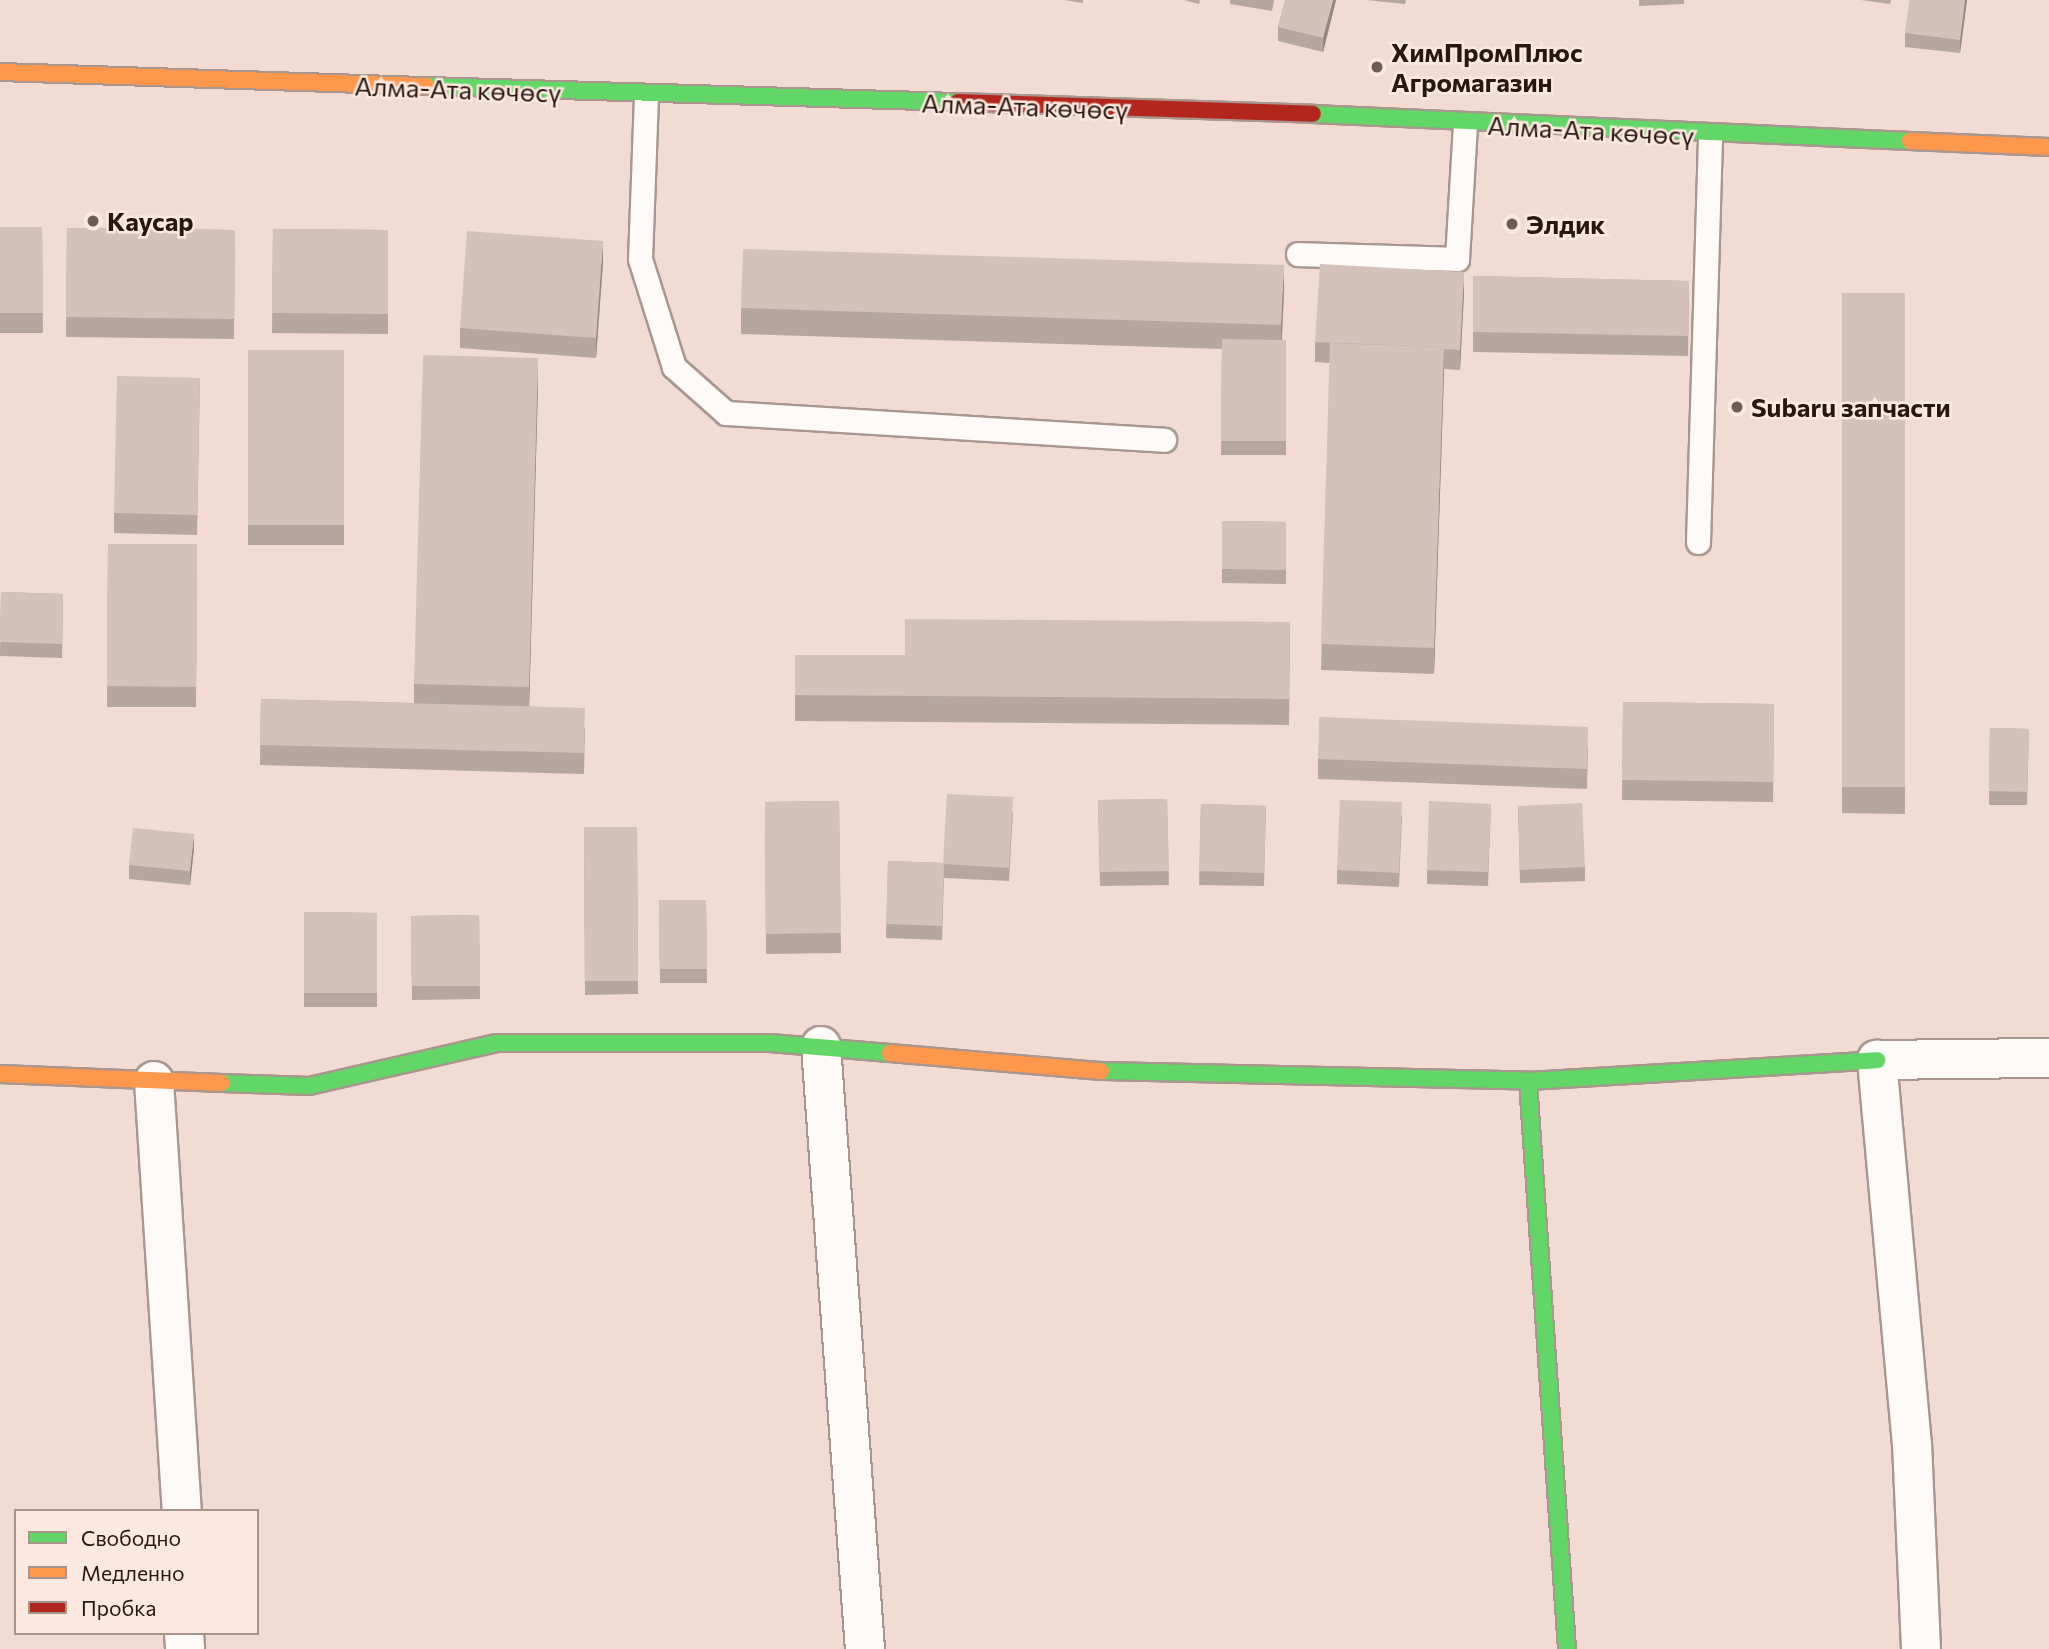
<!DOCTYPE html>
<html>
<head>
<meta charset="utf-8">
<style>
  body { margin:0 }
  #map { position:relative; width:2049px; height:1649px; overflow:hidden; background:#f1dbd2; font-family:Commissioner,sans-serif }
  div>[style] { position:absolute }
  [style*='--x'] { left:calc(var(--x)*1px); top:calc(var(--y)*1px); width:calc(var(--w)*1px); rotate:calc(var(--a)*1deg) }
  .roads { filter:drop-shadow(2px 0 #a8968f) drop-shadow(-2px 0 #a8968f) drop-shadow(0 2px #a8968f) drop-shadow(0 -2px #a8968f) }
  .lane>* { height:23px; margin:-11.5px; padding:0 11.5px; transform-origin:11.5px; border-radius:11.5px; background:#fdfaf8 }
  .street>* { height:38px; margin:-19px; padding:0 19px; transform-origin:19px; border-radius:19px; background:#fdfaf8 }
  .fast>* { height:16px; margin:-8px; padding:0 8px; transform-origin:8px; border-radius:8px; background:#63d668 }
  .slow>* { height:16px; margin:-8px; padding:0 8px; transform-origin:8px; border-radius:8px; background:#ff974d }
  .jam>* { height:16px; margin:-8px; padding:0 8px; transform-origin:8px; border-radius:8px; background:#b3261e }
  .wall>* { inset:0; background:#b6a69f }
  .shaded-wall>* { inset:0; background:#948782 }
  .building>* { inset:0; background:#d4c1b9 }
  .dots>* { width:19px; height:19px; translate:-50% -50%; box-sizing:border-box; border:4px solid #fce8df; border-radius:50% }
  span { translate:-50% -50%; white-space:nowrap; text-align:center; line-height:1.15; -webkit-text-stroke:5px #fce8df; paint-order:stroke }
  .poi-label { font-size:26px; color:#28170f; font-weight:700 }
  .left { translate:0 -50%; text-align:left }
  .street-label { font-size:26px; color:#28170f }
  .legend { position:absolute; left:14px; top:1509px; width:245px; height:126px; box-sizing:border-box; background:#fce8df; border:2px solid #a7948c; margin:0; padding:9px 12px; list-style:none; font-size:21px; color:#28170f }
  .legend li { display:flex; align-items:center; gap:14px; height:35px }
  .legend b { width:35px; border:2px solid #a7948c }
</style>
</head>
<body>
<div id="map">
  <div class="roads">
    <div class="lane">
      <div style="--x:646;--y:96;--w:163;--a:92.1"></div>
      <div style="--x:640;--y:259;--w:113;--a:72.5"></div>
      <div style="--x:674;--y:367;--w:69;--a:41.5"></div>
      <div style="--x:726;--y:413;--w:439;--a:3.5"></div>
      <div style="--x:1298;--y:254;--w:159;--a:1.8"></div>
      <div style="--x:1457;--y:259;--w:135;--a:-86.6"></div>
      <div style="--x:1698;--y:542;--w:405;--a:-88.3"></div>
    </div>
    <div class="street">
      <div style="--x:821;--y:1046;--w:605;--a:85.83"></div>
      <div style="--x:154;--y:1081;--w:431;--a:86.3"></div>
      <div style="--x:184;--y:1633;--w:16;--a:86"></div>
      <div style="--x:1921;--y:1649;--w:204;--a:-92.5"></div>
      <div style="--x:1912;--y:1445;--w:387;--a:-95.2"></div>
      <div style="--x:1877;--y:1060;--w:172;--a:-0.7"></div>
    </div>
    <div class="fast">
      <div style="--x:427;--y:86;--w:531;--a:1.73"></div>
      <div style="--x:1313;--y:114;--w:598;--a:2.59"></div>
      <div style="--x:1101;--y:1071;--w:427;--a:1.3"></div>
      <div style="--x:222;--y:1083;--w:87;--a:2"></div>
      <div style="--x:309;--y:1086;--w:192;--a:-12.9"></div>
      <div style="--x:496;--y:1043;--w:274;--a:0"></div>
      <div style="--x:770;--y:1043;--w:120;--a:4.8"></div>
      <div style="--x:1567;--y:1649;--w:569;--a:-93.93"></div>
      <div style="--x:1528;--y:1081;--w:350;--a:-3.4"></div>
    </div>
    <div class="slow">
      <div style="--x:0;--y:72;--w:427;--a:1.9"></div>
      <div style="--x:1910;--y:141;--w:139;--a:2.5"></div>
      <div style="--x:890;--y:1053;--w:212;--a:4.9"></div>
      <div style="--x:0;--y:1074;--w:222;--a:2.3"></div>
    </div>
    <div class="jam">
      <div style="--x:958;--y:102;--w:355;--a:1.9"></div>
    </div>
  </div>
  <div class="wall">
    <div style="clip-path:polygon(1064px 0,1083px 0,1083px 3px)"></div>
    <div style="clip-path:polygon(1184px 0,1200px 0,1199px 4px)"></div>
    <div style="clip-path:polygon(1230px 0,1274px 0,1272px 11px,1230px 4px)"></div>
    <div style="clip-path:polygon(1285px 0,1336px 0,1323px 52px,1278px 41px,1278px 27px)"></div>
    <div style="clip-path:polygon(1366px 0,1406px 0,1405px 4px)"></div>
    <div style="clip-path:polygon(1639px 0,1684px 0,1684px 4px,1639px 6px)"></div>
    <div style="clip-path:polygon(1861px 0,1891px 0,1890px 4px)"></div>
    <div style="clip-path:polygon(1910px 0,1967px 0,1960px 53px,1905px 47px,1905px 33px)"></div>
    <div style="clip-path:polygon(0 227px,42px 227px,43px 333px,0 333px)"></div>
    <div style="clip-path:polygon(67px 228px,235px 230px,234px 339px,66px 337px)"></div>
    <div style="clip-path:polygon(273px 229px,388px 230px,388px 334px,272px 333px)"></div>
    <div style="clip-path:polygon(603px 262px,596px 358px,460px 348px,460px 328px)"></div>
    <div style="clip-path:polygon(1473px 276px,1689px 281px,1688px 356px,1473px 352px)"></div>
    <div style="clip-path:polygon(1284px 291px,1282px 340px,1286px 340px,1286px 455px,1221px 455px,1222px 349px,741px 334px,741px 308px)"></div>
    <div style="clip-path:polygon(1464px 292px,1460px 370px,1444px 369px,1434px 674px,1321px 670px,1330px 363px,1315px 362px,1315px 342px)"></div>
    <div style="clip-path:polygon(1842px 293px,1905px 293px,1905px 814px,1842px 813px)"></div>
    <div style="clip-path:polygon(248px 350px,344px 350px,344px 545px,248px 545px)"></div>
    <div style="clip-path:polygon(200px 378px,197px 535px,114px 533px,114px 513px)"></div>
    <div style="clip-path:polygon(538px 385px,529px 706px,585px 728px,584px 774px,260px 765px,261px 699px,414px 703px,414px 684px)"></div>
    <div style="clip-path:polygon(1222px 521px,1286px 522px,1286px 584px,1222px 583px)"></div>
    <div style="clip-path:polygon(108px 544px,197px 544px,196px 707px,107px 707px)"></div>
    <div style="clip-path:polygon(1px 592px,63px 594px,62px 658px,0 656px)"></div>
    <div style="clip-path:polygon(1290px 622px,1289px 725px,795px 721px,795px 655px,905px 655px)"></div>
    <div style="clip-path:polygon(1623px 702px,1774px 704px,1773px 802px,1622px 800px)"></div>
    <div style="clip-path:polygon(1990px 728px,2029px 729px,2027px 805px,1989px 805px)"></div>
    <div style="clip-path:polygon(1588px 747px,1587px 789px,1318px 779px,1318px 759px)"></div>
    <div style="clip-path:polygon(1167px 799px,1169px 885px,1100px 886px,1098px 800px)"></div>
    <div style="clip-path:polygon(839px 801px,841px 953px,766px 954px,765px 802px)"></div>
    <div style="clip-path:polygon(1201px 804px,1266px 806px,1264px 886px,1199px 885px)"></div>
    <div style="clip-path:polygon(1491px 804px,1488px 886px,1427px 884px,1427px 870px)"></div>
    <div style="clip-path:polygon(1518px 806px,1585px 867px,1585px 881px,1520px 883px)"></div>
    <div style="clip-path:polygon(1013px 811px,1009px 881px,944px 878px,942px 940px,886px 938px,888px 861px,943px 863px)"></div>
    <div style="clip-path:polygon(1402px 816px,1399px 887px,1337px 884px,1337px 870px)"></div>
    <div style="clip-path:polygon(584px 827px,637px 827px,638px 994px,585px 995px)"></div>
    <div style="clip-path:polygon(194px 848px,190px 885px,129px 879px,129px 865px)"></div>
    <div style="clip-path:polygon(659px 900px,706px 900px,707px 983px,660px 983px)"></div>
    <div style="clip-path:polygon(304px 912px,377px 913px,377px 1007px,304px 1007px)"></div>
    <div style="clip-path:polygon(479px 915px,480px 999px,412px 1000px,411px 916px)"></div>
  </div>
  <div class="shaded-wall">
    <div style="clip-path:polygon(1333px 0,1336px 0,1323px 52px,1323px 38px)"></div>
    <div style="clip-path:polygon(1965px 0,1967px 0,1960px 53px,1960px 40px)"></div>
    <div style="clip-path:polygon(603px 241px,603px 262px,596px 358px,596px 338px)"></div>
    <div style="clip-path:polygon(1284px 265px,1284px 291px,1281px 351px,1281px 325px)"></div>
    <div style="clip-path:polygon(1464px 272px,1464px 292px,1460px 370px,1460px 350px)"></div>
    <div style="clip-path:polygon(1444px 347px,1444px 373px,1434px 674px,1434px 648px)"></div>
    <div style="clip-path:polygon(538px 358px,538px 385px,529px 713px,529px 687px)"></div>
    <div style="clip-path:polygon(194px 834px,194px 848px,190px 885px,190px 871px)"></div>
  </div>
  <div class="building">
    <div style="clip-path:polygon(1285px 0,1333px 0,1323px 38px,1278px 27px)"></div>
    <div style="clip-path:polygon(1910px 0,1965px 0,1960px 40px,1905px 33px)"></div>
    <div style="clip-path:polygon(0 227px,42px 227px,43px 313px,0 313px)"></div>
    <div style="clip-path:polygon(67px 228px,235px 230px,234px 319px,66px 317px)"></div>
    <div style="clip-path:polygon(273px 229px,388px 230px,388px 314px,272px 313px)"></div>
    <div style="clip-path:polygon(467px 231px,603px 241px,596px 338px,460px 328px)"></div>
    <div style="clip-path:polygon(743px 249px,1284px 265px,1281px 325px,741px 308px)"></div>
    <div style="clip-path:polygon(1320px 264px,1464px 272px,1460px 350px,1444px 349px,1444px 347px,1315px 342px)"></div>
    <div style="clip-path:polygon(1473px 276px,1689px 281px,1688px 336px,1473px 332px)"></div>
    <div style="clip-path:polygon(1842px 293px,1905px 293px,1905px 787px,1842px 787px)"></div>
    <div style="clip-path:polygon(1222px 339px,1286px 340px,1286px 441px,1221px 441px)"></div>
    <div style="clip-path:polygon(1330px 343px,1444px 347px,1434px 648px,1321px 644px)"></div>
    <div style="clip-path:polygon(248px 350px,344px 350px,344px 525px,248px 525px)"></div>
    <div style="clip-path:polygon(423px 355px,538px 358px,529px 687px,414px 684px)"></div>
    <div style="clip-path:polygon(117px 376px,200px 378px,197px 515px,114px 513px)"></div>
    <div style="clip-path:polygon(1222px 521px,1286px 522px,1286px 570px,1222px 569px)"></div>
    <div style="clip-path:polygon(108px 544px,197px 544px,196px 687px,107px 686px)"></div>
    <div style="clip-path:polygon(1px 592px,63px 594px,62px 644px,0 642px)"></div>
    <div style="clip-path:polygon(905px 619px,1290px 622px,1289px 699px,795px 695px,795px 655px,905px 655px)"></div>
    <div style="clip-path:polygon(261px 699px,585px 708px,584px 753px,260px 745px)"></div>
    <div style="clip-path:polygon(1623px 702px,1774px 704px,1773px 782px,1622px 780px)"></div>
    <div style="clip-path:polygon(1319px 717px,1588px 727px,1587px 769px,1318px 759px)"></div>
    <div style="clip-path:polygon(1990px 728px,2029px 729px,2027px 792px,1989px 791px)"></div>
    <div style="clip-path:polygon(947px 794px,1013px 797px,1009px 868px,944px 864px,942px 926px,886px 924px,888px 861px,943px 863px)"></div>
    <div style="clip-path:polygon(1167px 799px,1169px 871px,1100px 872px,1098px 800px)"></div>
    <div style="clip-path:polygon(1340px 800px,1402px 802px,1399px 873px,1337px 870px)"></div>
    <div style="clip-path:polygon(839px 801px,841px 933px,766px 934px,765px 802px)"></div>
    <div style="clip-path:polygon(1429px 801px,1491px 804px,1488px 872px,1427px 870px)"></div>
    <div style="clip-path:polygon(1582px 803px,1585px 867px,1520px 870px,1518px 806px)"></div>
    <div style="clip-path:polygon(1201px 804px,1266px 806px,1264px 873px,1199px 871px)"></div>
    <div style="clip-path:polygon(584px 827px,637px 827px,638px 981px,585px 981px)"></div>
    <div style="clip-path:polygon(133px 828px,194px 834px,190px 871px,129px 865px)"></div>
    <div style="clip-path:polygon(659px 900px,706px 900px,707px 969px,660px 969px)"></div>
    <div style="clip-path:polygon(304px 912px,377px 913px,377px 993px,304px 993px)"></div>
    <div style="clip-path:polygon(479px 915px,480px 986px,412px 986px,411px 916px)"></div>
  </div>
  <div class="dots">
    <div style="left:1377px;top:67px;background:#6e5c53"></div>
    <div style="left:93px;top:221px;background:#6e5c53"></div>
    <div style="left:1512px;top:224px;background:#6e5c53"></div>
    <div style="left:1737px;top:407px;background:#6e5c53"></div>
  </div>
  <div class="poi-label">
    <span class="left" style="left:1391px;top:67px">ХимПромПлюс<br>Агромагазин</span>
    <span class="left" style="left:107px;top:221px">Каусар</span>
    <span class="left" style="left:1526px;top:224px">Элдик</span>
    <span class="left" style="left:1751px;top:407px">Subaru запчасти</span>
  </div>
  <div class="street-label">
    <span style="left:458px;top:89px;rotate:2deg">Алма-Ата көчөсү</span>
    <span style="left:1025px;top:106px;rotate:2deg">Алма-Ата көчөсү</span>
    <span style="left:1591px;top:130px;rotate:3deg">Алма-Ата көчөсү</span>
  </div>
  <ul class="legend">
  <li><b style="height:9px;background:#63d668"></b>Свободно</li>
  <li><b style="height:9px;background:#ff974d"></b>Медленно</li>
  <li><b style="height:9px;background:#b3261e"></b>Пробка</li>
  </ul>
</div>
</body>
</html>
